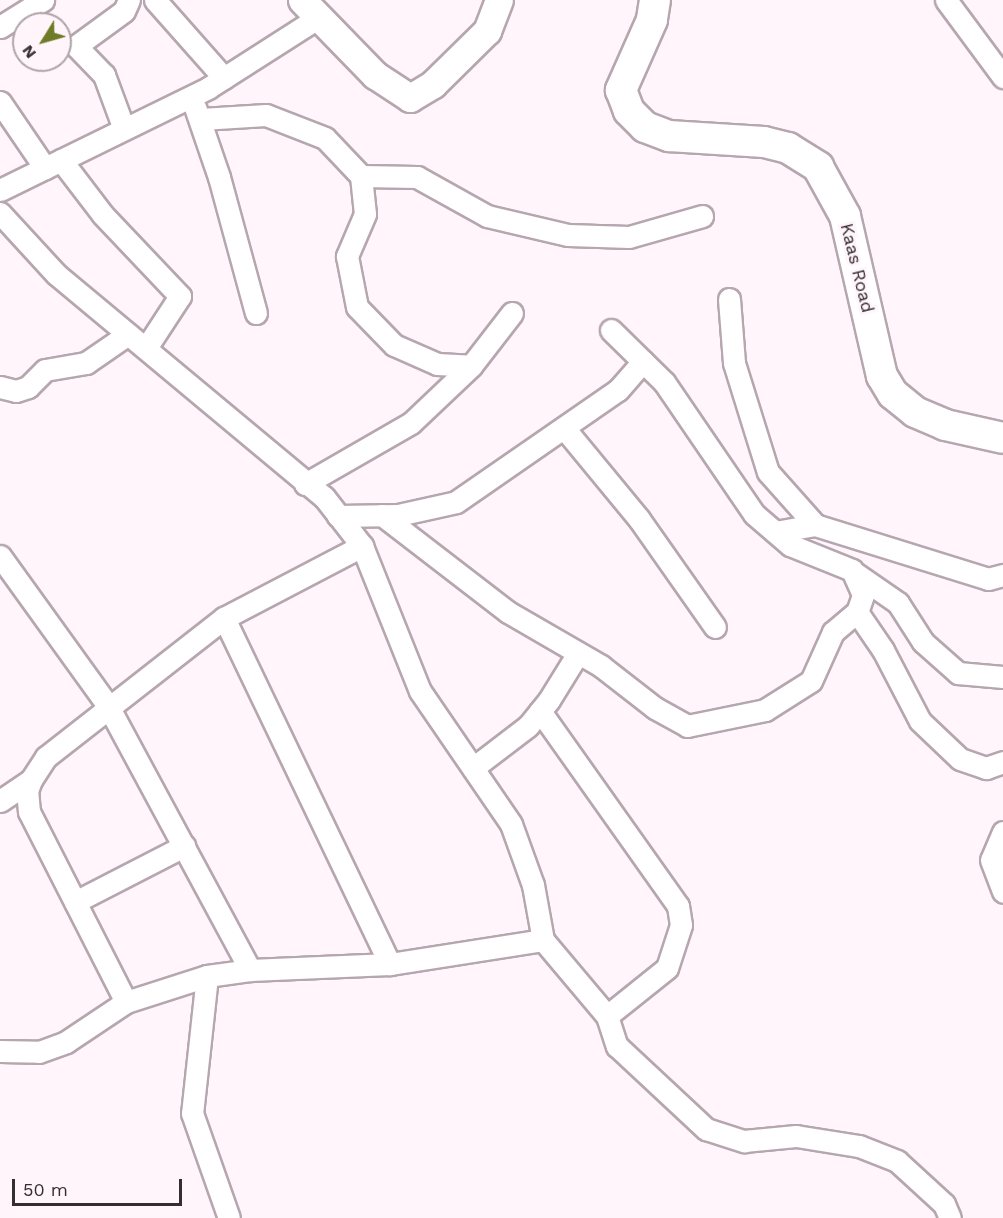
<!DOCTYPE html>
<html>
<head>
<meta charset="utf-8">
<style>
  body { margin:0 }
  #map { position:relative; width:1003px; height:1218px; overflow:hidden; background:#fff5fa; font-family:"Work Sans",sans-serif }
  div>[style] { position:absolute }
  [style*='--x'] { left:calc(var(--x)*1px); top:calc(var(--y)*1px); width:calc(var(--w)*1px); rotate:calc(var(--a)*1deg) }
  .roads { filter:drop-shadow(2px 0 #b6a6af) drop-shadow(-2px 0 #b6a6af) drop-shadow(0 2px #b6a6af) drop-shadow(0 -2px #b6a6af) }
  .minor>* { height:21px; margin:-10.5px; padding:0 10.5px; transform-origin:10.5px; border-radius:10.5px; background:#fff }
  .tertiary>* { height:27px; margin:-13.5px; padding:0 13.5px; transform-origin:13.5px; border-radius:13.5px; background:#fff }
  .secondary>* { height:30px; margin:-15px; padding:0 15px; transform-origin:15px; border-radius:15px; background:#fff }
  span { translate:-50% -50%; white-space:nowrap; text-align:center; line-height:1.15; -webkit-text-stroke:6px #fff5fa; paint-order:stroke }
  .street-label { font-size:18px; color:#342e31 }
  .north { position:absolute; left:12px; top:12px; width:60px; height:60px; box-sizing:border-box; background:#fff5fa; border:2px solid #aea5aa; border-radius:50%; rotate:233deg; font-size:16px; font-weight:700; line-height:24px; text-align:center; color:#342e31 }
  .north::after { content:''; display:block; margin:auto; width:21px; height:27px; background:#707b28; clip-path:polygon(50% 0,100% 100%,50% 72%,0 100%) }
  .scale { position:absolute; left:12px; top:1179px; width:170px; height:27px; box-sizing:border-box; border:3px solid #342e31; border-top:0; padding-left:8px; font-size:18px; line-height:21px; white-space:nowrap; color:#342e31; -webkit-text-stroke:4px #fff5fa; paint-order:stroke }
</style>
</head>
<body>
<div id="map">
  <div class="roads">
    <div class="minor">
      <div style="--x:155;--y:0;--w:104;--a:48.5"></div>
      <div style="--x:946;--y:0;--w:96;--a:53.5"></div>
      <div style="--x:0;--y:27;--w:51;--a:-32.1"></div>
      <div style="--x:0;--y:102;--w:80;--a:55.7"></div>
      <div style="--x:195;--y:107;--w:74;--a:71.1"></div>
      <div style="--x:219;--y:177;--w:141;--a:74.8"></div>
      <div style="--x:201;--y:119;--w:65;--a:-3.5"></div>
      <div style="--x:266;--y:115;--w:63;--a:21.3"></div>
      <div style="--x:325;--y:138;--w:52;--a:46.5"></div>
      <div style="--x:361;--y:176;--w:38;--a:84"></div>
      <div style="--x:365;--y:214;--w:46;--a:113.2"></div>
      <div style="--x:347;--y:256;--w:52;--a:78.9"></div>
      <div style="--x:357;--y:307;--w:53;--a:45.8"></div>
      <div style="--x:394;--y:345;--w:47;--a:23.8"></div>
      <div style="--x:437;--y:364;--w:34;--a:3"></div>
      <div style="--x:471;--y:366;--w:67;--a:-52.3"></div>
      <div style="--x:124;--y:129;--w:58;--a:-110.3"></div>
      <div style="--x:104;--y:75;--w:40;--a:-134"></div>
      <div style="--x:76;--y:46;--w:59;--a:-36.1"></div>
      <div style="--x:124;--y:11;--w:12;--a:-66"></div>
      <div style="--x:61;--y:160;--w:69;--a:52.6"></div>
      <div style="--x:103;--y:215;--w:112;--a:46.5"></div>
      <div style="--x:180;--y:296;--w:62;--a:123.2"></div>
      <div style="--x:361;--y:176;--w:56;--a:1"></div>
      <div style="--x:417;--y:177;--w:80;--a:29.1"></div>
      <div style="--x:487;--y:216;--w:83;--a:13.2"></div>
      <div style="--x:568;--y:235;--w:61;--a:1.9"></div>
      <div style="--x:629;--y:237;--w:76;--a:-16"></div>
      <div style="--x:0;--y:190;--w:232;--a:-26.1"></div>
      <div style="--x:208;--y:88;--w:132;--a:-32.6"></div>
      <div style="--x:0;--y:213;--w:83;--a:47.4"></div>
      <div style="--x:56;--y:274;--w:349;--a:39.8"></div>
      <div style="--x:324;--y:497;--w:62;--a:52.2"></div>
      <div style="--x:362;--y:546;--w:156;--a:68.2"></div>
      <div style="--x:420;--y:691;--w:161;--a:55.6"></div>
      <div style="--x:511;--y:824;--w:65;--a:70.2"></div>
      <div style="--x:533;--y:885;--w:56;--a:79.7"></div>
      <div style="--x:543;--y:940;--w:99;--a:49.9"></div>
      <div style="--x:607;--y:1016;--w:32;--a:72"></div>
      <div style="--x:617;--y:1046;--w:122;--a:43"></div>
      <div style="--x:706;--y:1129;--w:40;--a:18"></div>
      <div style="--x:744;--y:1141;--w:52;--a:-5.5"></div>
      <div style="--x:796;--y:1136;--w:64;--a:9"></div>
      <div style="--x:859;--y:1146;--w:41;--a:21.5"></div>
      <div style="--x:897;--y:1161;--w:64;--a:42.5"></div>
      <div style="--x:944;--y:1204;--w:15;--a:67"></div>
      <div style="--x:729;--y:299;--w:64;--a:85.5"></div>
      <div style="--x:734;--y:363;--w:114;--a:72.7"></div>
      <div style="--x:768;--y:472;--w:71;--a:48.4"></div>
      <div style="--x:611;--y:330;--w:74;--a:44.5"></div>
      <div style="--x:664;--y:382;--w:160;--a:55.7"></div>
      <div style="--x:754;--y:514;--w:48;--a:40.7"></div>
      <div style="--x:790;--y:545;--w:67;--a:22"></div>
      <div style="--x:852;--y:570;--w:27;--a:66"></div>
      <div style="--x:863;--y:595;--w:18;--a:109"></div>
      <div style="--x:0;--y:387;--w:16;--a:14"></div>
      <div style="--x:16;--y:391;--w:13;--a:-18"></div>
      <div style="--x:28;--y:387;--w:24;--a:-45"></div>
      <div style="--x:45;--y:370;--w:42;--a:-9.7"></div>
      <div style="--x:86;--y:363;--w:51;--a:-34.6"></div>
      <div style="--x:564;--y:428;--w:118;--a:50.5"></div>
      <div style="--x:639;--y:519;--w:132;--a:54.9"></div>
      <div style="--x:305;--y:484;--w:122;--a:-29.9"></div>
      <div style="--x:411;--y:423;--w:83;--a:-43.5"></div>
      <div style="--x:382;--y:515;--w:159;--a:37.6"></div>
      <div style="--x:508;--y:612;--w:108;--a:30.1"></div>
      <div style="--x:601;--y:666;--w:68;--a:37.9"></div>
      <div style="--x:655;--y:708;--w:37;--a:29"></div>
      <div style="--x:687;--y:726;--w:80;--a:-11.6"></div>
      <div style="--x:765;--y:710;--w:54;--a:-32.2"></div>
      <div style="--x:811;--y:681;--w:54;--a:-65.8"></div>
      <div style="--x:833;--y:632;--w:31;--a:-40"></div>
      <div style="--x:857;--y:612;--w:46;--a:55.6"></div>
      <div style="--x:883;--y:650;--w:80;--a:62.5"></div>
      <div style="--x:920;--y:721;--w:55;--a:43.5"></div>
      <div style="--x:960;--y:759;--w:28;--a:19"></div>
      <div style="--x:986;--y:768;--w:18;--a:-19"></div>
      <div style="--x:338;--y:516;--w:60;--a:-1"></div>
      <div style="--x:398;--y:515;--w:59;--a:-12.6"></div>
      <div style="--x:456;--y:502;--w:197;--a:-34.7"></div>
      <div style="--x:618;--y:390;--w:38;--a:-49"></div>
      <div style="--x:775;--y:532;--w:41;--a:-9.9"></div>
      <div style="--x:815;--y:525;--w:181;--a:17.3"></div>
      <div style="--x:988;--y:579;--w:16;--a:-15"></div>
      <div style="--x:0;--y:556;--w:185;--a:54.2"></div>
      <div style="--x:108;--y:706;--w:300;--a:61.7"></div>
      <div style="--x:852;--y:571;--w:56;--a:34.8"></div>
      <div style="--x:898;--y:603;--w:46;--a:57.3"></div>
      <div style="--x:923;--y:642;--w:47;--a:41.5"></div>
      <div style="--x:958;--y:673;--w:45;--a:5.1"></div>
      <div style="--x:224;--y:618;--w:384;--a:64.4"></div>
      <div style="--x:540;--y:711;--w:239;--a:54.7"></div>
      <div style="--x:678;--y:906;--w:19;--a:81"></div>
      <div style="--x:681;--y:925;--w:45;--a:108"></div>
      <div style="--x:667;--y:968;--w:77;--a:141.3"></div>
      <div style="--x:473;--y:768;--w:69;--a:-37.4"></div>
      <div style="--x:528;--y:726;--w:33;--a:-51"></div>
      <div style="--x:549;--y:700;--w:55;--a:-58.3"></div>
      <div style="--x:0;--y:801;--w:37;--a:-34"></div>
      <div style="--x:1003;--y:832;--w:30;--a:113"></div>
      <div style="--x:991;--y:860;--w:34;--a:69"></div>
      <div style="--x:75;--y:902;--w:123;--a:-27.2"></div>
      <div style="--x:207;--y:976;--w:138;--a:96.2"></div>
      <div style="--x:192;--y:1113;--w:111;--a:70.6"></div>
      <div style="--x:126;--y:1002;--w:213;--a:-117"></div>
      <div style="--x:29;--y:812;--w:21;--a:-95"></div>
      <div style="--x:27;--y:791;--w:12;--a:-70"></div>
      <div style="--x:31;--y:780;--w:27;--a:-57"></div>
      <div style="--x:46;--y:757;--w:226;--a:-38"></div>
      <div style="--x:224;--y:618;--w:156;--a:-27.6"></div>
      <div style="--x:0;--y:1051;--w:39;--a:1"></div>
      <div style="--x:39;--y:1052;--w:29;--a:-20"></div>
      <div style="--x:66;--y:1042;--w:72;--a:-33.7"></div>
      <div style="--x:126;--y:1002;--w:85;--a:-17.8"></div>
      <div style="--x:207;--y:976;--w:43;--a:-7.9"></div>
      <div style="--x:250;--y:970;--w:140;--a:-2.5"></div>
      <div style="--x:390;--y:964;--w:155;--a:-8.9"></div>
    </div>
    <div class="tertiary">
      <div style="--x:302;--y:0;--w:105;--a:45.8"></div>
      <div style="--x:375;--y:75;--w:42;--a:33.3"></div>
      <div style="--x:410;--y:98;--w:27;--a:-31"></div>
      <div style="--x:433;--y:84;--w:76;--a:-44.5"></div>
      <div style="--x:487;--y:31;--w:33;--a:-69"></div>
    </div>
    <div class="secondary">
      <div style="--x:655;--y:0;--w:20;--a:99"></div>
      <div style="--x:652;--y:20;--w:77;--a:113.9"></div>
      <div style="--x:621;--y:90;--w:22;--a:69"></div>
      <div style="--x:629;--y:111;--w:23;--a:45"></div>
      <div style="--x:645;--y:127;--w:26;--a:21"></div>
      <div style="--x:669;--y:136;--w:95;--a:3.6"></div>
      <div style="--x:764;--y:142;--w:25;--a:14"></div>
      <div style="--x:788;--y:148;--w:36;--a:32"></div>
      <div style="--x:818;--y:167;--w:56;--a:61.1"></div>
      <div style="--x:845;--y:216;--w:164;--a:77"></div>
      <div style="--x:882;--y:376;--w:21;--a:59"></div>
      <div style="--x:893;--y:394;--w:28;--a:39"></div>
      <div style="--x:915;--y:412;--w:33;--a:23"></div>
      <div style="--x:945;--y:425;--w:59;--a:12.6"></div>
    </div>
  </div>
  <div class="street-label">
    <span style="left:857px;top:268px;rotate:76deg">Kaas Road</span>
  </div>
  <div class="north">N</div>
  <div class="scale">50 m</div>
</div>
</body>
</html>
